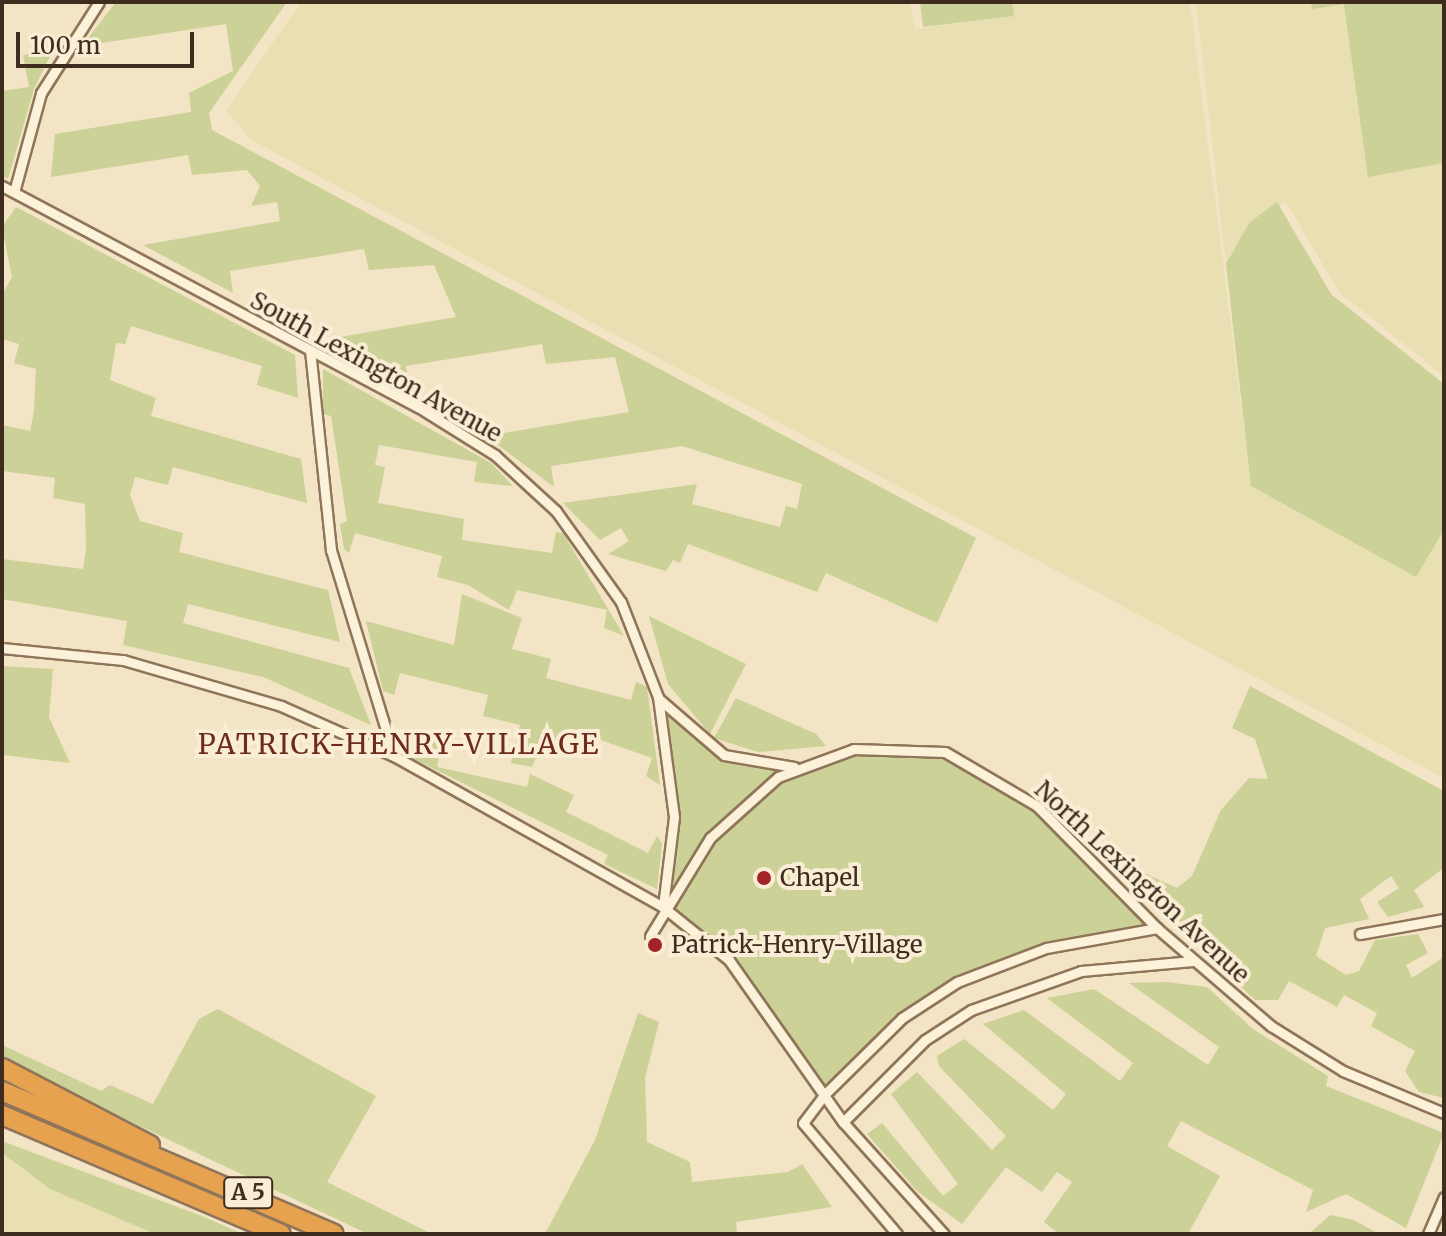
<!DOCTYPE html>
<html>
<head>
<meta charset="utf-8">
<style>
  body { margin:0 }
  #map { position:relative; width:1446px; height:1236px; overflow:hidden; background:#f2e4c5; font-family:Merriweather,serif }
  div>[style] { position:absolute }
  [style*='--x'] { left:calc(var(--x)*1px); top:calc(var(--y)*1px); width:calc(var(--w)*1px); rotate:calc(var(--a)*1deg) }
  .farmland>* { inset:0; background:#e8dfb2 }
  .green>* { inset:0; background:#ccd197 }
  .roads { filter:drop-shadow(2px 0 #8f7559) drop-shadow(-2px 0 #8f7559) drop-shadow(0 2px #8f7559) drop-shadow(0 -2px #8f7559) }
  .minor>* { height:9px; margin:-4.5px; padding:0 4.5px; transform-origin:4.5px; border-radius:4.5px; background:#fcf1d9 }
  .motorway>* { height:18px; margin:-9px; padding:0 9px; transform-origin:9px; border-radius:9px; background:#e7a250 }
  .dots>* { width:22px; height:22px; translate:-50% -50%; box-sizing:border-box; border:4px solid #f9eed5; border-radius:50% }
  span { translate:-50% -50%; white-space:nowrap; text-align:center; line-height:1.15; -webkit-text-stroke:8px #f9eed5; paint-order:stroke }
  .shield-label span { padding:2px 6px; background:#f9eed5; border:2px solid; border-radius:6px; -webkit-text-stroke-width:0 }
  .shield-label { font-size:22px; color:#3e2d1e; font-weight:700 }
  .street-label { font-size:24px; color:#3e2d1e }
  .poi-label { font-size:24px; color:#3e2d1e }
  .left { translate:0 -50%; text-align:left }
  .quarter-label { font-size:28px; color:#6e2a1a; letter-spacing:2px }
  .frame { position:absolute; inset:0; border:4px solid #3e2d1e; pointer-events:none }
  .scale { position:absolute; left:16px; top:32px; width:178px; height:36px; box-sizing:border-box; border:4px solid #3e2d1e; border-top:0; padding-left:10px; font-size:24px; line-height:28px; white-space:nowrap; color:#3e2d1e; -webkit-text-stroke:6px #f9eed5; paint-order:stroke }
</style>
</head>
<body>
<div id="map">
  <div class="farmland">
    <div style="clip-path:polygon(301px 2px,910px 2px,915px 29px,1013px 16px,1012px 2px,1190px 2px,1251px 486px,1416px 577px,1444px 530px,1444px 778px,253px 141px,226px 111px)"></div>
    <div style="clip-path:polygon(1196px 2px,1311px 2px,1313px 9px,1344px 3px,1432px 165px,1444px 163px,1444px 376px,1339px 292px,1286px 202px,1249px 223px,1226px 264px)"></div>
    <div style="clip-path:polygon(2px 1154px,50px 1189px,155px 1234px,2px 1234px)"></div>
  </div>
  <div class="green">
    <div style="clip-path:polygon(116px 2px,287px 2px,209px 113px,212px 130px,976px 538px,937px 623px,826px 573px,817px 592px,688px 544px,680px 563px,673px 560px,666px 571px,608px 554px,629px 541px,621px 528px,600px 540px,563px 503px,697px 484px,692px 504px,780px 527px,786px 506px,797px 509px,802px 484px,682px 446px,551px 466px,554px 487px,494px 442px,492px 435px,629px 412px,615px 357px,546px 364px,542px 344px,406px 366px,409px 387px,322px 340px,456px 317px,434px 265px,369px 270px,364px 249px,230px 271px,233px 293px,143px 245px,280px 221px,277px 202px,251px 206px,260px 186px,247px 170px,192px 175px,188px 155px,51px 177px,55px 134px,191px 112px,189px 93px,233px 71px,226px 24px,82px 46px)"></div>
    <div style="clip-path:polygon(920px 2px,1012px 2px,1014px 16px,923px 27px)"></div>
    <div style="clip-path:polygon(1311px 2px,1444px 2px,1444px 163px,1368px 177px,1344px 4px,1312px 9px)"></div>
    <div style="clip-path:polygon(53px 50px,34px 89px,8px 179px,2px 176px,2px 91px,29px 87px,23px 55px)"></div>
    <div style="clip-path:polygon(1277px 202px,1331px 294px,1444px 384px,1444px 530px,1416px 577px,1251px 486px,1226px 264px,1249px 223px)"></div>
    <div style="clip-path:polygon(16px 207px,295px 355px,298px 398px,257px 385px,262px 366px,131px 326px,125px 344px,116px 343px,110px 380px,156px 398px,151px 416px,301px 459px,307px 503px,173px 467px,168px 485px,135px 477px,130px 495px,140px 521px,183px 533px,179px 552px,328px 590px,340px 642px,188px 604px,183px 623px,349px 668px,371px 725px,263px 677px,123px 645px,127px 621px,2px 599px,2px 559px,83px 569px,86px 550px,85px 504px,53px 498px,55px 478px,2px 471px,2px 425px,30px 431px,34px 412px,36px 369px,14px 363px,19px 344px,2px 339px,2px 295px,12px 277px,2px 227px)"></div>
    <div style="clip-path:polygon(323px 369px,491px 463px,513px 486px,474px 482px,477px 462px,379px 445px,375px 465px,385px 467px,378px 503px,464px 519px,462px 540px,552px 553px,556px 532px,563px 533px,624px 636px,604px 628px,607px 610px,517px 590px,509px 610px,468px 585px,437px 577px,442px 556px,355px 533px,349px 553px,344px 549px,340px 524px,347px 521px,331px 416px,323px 414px)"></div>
    <div style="clip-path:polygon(462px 594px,522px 618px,512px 649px,551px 659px,546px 678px,631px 700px,636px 682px,647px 687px,660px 785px,646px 776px,652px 758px,569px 729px,562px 747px,544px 739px,532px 767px,511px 763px,520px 725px,483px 716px,488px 695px,400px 673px,394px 695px,383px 691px,366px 621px,454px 645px)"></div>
    <div style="clip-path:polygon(649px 616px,746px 664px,710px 734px,668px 684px)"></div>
    <div style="clip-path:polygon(2px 666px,53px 669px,49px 717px,70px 763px,2px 755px)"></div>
    <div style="clip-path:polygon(1250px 686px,1444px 791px,1444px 868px,1414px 890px,1424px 907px,1388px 917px,1377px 902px,1399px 888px,1391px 876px,1360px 899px,1369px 919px,1325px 928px,1316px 956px,1346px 975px,1359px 971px,1375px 940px,1418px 934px,1428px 953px,1406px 965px,1412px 978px,1444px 957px,1444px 1098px,1419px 1092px,1405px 1071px,1415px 1051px,1371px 1026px,1377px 1013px,1344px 995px,1337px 1007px,1289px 981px,1278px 1000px,1255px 1000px,1113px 866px,1118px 861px,1177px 888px,1192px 876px,1221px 810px,1249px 778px,1268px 779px,1255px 739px,1232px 728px)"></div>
    <div style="clip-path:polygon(658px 697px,724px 755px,797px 767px,877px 746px,945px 752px,1014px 789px,1157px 928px,1088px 938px,982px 971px,902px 1018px,823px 1096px,746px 982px,663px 907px,674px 817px)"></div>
    <div style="clip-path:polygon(736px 698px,816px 734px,826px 746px,758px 752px,714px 738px)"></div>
    <div style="clip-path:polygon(401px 735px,441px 743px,437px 767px,527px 787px,530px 774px,574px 795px,566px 812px,648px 853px,657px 836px,662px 843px,657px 889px,604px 864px,608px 855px,406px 755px)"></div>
    <div style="clip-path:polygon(1166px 982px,1207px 987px,1253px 1029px,1328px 1076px,1326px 1086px,1444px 1133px,1406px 1228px,1346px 1194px,1306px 1212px,1313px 1190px,1181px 1121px,1167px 1146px,1220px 1176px,1188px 1234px,1059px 1234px,1044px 1222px,1072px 1182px,1057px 1172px,1042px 1192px,1006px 1167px,962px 1224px,917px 1191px,867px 1134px,882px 1123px,943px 1196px,958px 1184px,891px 1094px,917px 1072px,992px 1150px,1006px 1136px,939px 1066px,937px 1056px,964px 1039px,1053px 1110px,1066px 1094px,983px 1024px,1024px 1010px,1120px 1081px,1133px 1063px,1047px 998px,1094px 989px,1208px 1065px,1219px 1047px,1129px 983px)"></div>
    <div style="clip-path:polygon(218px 1009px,376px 1096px,327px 1182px,432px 1234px,368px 1234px,2px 1061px,2px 1045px,101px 1091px,110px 1085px,153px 1104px,199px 1019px)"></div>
    <div style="clip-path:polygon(638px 1013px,659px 1022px,645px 1078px,647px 1142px,690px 1162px,692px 1182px,788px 1172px,802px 1164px,832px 1207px,736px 1222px,737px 1234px,545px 1234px,595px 1140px)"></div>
    <div style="clip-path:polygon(2px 1141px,202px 1216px,243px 1234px,155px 1234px,50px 1189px,2px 1153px)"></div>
    <div style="clip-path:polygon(1330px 1215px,1354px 1220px,1379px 1234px,1309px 1234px)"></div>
  </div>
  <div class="roads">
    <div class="minor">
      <div style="--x:2;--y:186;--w:471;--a:28"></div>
      <div style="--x:418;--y:407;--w:91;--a:31.9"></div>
      <div style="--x:495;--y:455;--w:83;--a:42.6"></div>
      <div style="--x:556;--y:511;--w:112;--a:54.5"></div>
      <div style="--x:621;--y:602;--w:102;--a:68.7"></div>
      <div style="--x:658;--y:697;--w:121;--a:82.4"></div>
      <div style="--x:674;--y:817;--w:91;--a:97"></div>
      <div style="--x:14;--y:192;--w:103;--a:-74.7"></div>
      <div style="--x:41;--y:93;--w:108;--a:-57.5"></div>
      <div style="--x:310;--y:350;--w:201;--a:84"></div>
      <div style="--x:331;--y:550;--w:215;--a:73"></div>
      <div style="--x:2;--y:648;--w:122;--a:5.7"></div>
      <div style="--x:123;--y:660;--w:165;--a:16.2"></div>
      <div style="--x:281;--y:706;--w:124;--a:23.9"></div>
      <div style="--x:394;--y:756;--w:308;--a:29.3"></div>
      <div style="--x:663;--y:907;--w:85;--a:38.8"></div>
      <div style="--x:729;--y:960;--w:198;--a:54.9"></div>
      <div style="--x:843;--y:1122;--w:151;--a:48"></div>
      <div style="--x:659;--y:699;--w:86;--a:40.7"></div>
      <div style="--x:724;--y:755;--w:71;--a:9.7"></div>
      <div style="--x:1360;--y:934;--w:85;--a:-10.1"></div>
      <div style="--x:650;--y:936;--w:115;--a:-58.5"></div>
      <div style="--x:710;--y:838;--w:91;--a:-41.9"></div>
      <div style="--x:778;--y:777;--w:81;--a:-20.2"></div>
      <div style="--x:854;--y:749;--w:91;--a:1.9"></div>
      <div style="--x:945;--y:752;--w:107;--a:30.4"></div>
      <div style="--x:1037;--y:806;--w:171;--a:45.5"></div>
      <div style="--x:1157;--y:928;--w:150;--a:40.7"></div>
      <div style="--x:1271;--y:1026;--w:85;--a:32"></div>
      <div style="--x:1343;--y:1071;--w:109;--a:22.6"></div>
      <div style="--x:843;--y:1122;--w:116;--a:-45"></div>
      <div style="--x:925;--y:1040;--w:55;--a:-33.1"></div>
      <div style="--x:971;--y:1010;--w:117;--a:-19.5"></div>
      <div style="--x:1081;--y:971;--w:112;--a:-5.1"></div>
      <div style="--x:897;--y:1234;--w:145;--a:-130.3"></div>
      <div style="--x:803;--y:1123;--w:34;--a:-53"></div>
      <div style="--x:823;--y:1096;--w:111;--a:-44.6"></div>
      <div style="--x:902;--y:1018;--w:66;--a:-33.2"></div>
      <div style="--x:957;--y:982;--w:95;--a:-20.9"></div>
      <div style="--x:1046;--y:948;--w:113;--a:-10.2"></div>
      <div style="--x:1428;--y:1234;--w:40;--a:-66.6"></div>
    </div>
    <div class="motorway">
      <div style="--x:2;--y:1068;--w:167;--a:27.5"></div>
      <div style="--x:2;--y:1091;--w:361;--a:23.3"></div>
      <div style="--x:2;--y:1115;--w:303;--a:23.1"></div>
    </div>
  </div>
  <div class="dots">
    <div style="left:764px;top:878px;background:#a32426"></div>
    <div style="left:655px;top:945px;background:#a32426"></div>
  </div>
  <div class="shield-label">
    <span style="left:248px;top:1193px">A 5</span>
  </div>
  <div class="street-label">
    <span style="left:376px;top:367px;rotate:29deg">South Lexington Avenue</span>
    <span style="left:1142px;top:882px;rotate:43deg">North Lexington Avenue</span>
  </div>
  <div class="poi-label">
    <span class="left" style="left:780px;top:878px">Chapel</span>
    <span class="left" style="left:671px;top:945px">Patrick-Henry-Village</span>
  </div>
  <div class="quarter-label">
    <span style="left:399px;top:744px">PATRICK-HENRY-VILLAGE</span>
  </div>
  <div class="frame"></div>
  <div class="scale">100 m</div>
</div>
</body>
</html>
